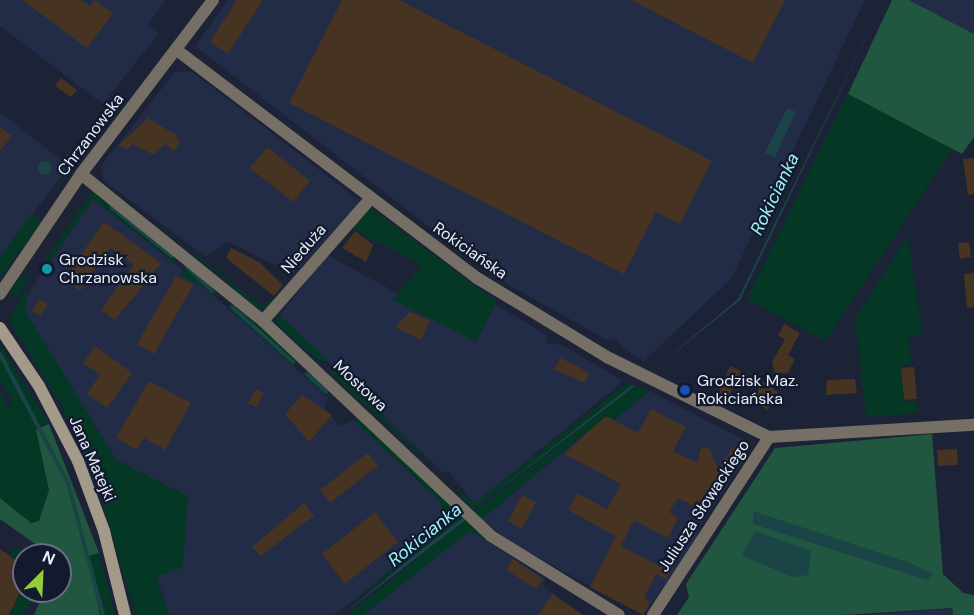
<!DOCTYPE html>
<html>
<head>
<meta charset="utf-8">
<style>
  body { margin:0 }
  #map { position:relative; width:974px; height:615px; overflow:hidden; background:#1c2337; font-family:"DM Sans",sans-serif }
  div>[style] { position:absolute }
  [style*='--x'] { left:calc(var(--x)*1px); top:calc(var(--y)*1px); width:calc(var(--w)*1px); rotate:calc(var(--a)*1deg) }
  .built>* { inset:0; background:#232c46 }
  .green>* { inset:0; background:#043825 }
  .round { border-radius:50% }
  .forest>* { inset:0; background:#215640 }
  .water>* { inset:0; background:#1b4447 }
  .stream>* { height:4px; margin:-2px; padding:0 2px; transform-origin:2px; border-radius:2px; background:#1b4447 }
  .building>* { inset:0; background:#463322 }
  .street>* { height:12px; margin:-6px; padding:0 6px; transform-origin:6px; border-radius:6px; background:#756f65 }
  .secondary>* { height:12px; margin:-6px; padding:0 6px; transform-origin:6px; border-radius:6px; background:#a49a89 }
  .dots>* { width:16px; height:16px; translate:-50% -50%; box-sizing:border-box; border:3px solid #131a2d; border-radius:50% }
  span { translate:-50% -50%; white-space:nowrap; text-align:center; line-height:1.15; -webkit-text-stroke:4.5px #131a2d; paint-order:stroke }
  .street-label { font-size:16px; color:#e7edfb }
  .poi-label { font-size:16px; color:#e7edfb }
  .left { translate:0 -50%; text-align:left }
  .water-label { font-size:18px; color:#9cf5fd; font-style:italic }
  .north { position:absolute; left:12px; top:543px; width:60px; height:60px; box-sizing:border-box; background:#131a2d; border:2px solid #686e7f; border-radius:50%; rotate:24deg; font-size:16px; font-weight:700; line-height:24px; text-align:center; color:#e7edfb }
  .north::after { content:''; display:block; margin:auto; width:21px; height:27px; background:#95cc3b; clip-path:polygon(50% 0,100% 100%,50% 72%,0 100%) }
</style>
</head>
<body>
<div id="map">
  <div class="built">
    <div style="clip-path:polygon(0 0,166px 0,148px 24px,159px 33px,103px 104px,0 26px)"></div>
    <div style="clip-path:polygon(228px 0,865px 0,731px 279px,644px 361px,622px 348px,617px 339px,607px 340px,490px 274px,195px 46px)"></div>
    <div style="clip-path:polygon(909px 0,974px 0,974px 34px)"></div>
    <div style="clip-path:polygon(191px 71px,361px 202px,293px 274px,227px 241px,206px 257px,104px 181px,101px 166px,175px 72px)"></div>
    <div style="clip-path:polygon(0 112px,69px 166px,0 257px)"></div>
    <div style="clip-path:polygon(93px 199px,203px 286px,328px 397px,324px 408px,340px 426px,353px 420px,441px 502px,443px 528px,335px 615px,169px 615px,149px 553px,26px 313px,25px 298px)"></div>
    <div style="clip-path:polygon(327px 255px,399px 294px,394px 300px,477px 341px,495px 304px,546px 335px,546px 343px,562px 345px,623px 381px,475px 504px,449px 472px,442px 472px,280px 315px)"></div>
    <div style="clip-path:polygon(650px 391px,746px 441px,749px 453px,698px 529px,697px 541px,643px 615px,510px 542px,482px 519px,606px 416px,614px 420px)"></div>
    <div style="clip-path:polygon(470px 530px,545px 579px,544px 587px,584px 615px,363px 615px)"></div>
    <div style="clip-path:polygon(952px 609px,952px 615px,862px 615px,946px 609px)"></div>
  </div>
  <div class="green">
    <div style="clip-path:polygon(848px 94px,953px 148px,825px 341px,747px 299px)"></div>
    <div class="round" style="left:106px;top:99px;width:14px;height:14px"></div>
    <div style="clip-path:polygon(94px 188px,176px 255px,174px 262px,93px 199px,47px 265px,43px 263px)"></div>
    <div style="clip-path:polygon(369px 207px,496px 301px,476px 342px,394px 300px,421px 265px,351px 227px)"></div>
    <div style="clip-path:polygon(32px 213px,41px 222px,0 277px,0 257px)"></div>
    <div style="clip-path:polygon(160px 225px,262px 307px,287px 289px,265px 310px,256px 307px)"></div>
    <div style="clip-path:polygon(908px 236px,922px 335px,909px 335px,911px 364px,901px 365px,904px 402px,917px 402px,918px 413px,866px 417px,855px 318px)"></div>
    <div style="clip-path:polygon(186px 264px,215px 289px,219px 297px,181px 275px)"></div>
    <div style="clip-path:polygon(30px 276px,16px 297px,10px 293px,20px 277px)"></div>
    <div style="clip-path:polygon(28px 286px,26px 313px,117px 460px,188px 496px,183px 567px,156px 577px,169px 615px,136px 615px,94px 475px,62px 406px,9px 320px)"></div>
    <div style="clip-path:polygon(226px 306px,241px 309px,294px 358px,294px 367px)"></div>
    <div style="clip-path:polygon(280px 315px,328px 361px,319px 361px,274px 321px)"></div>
    <div style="clip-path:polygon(0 345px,49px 424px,36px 430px,49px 490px,39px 522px,31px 523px,0 498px,0 392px,8px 407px,13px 402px,0 379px)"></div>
    <div style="clip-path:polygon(332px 365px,406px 438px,442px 472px,349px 391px,332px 374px)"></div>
    <div style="clip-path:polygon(310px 372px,329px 389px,328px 397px,302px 374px)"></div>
    <div style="clip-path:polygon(627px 383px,632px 385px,473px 510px,454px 488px,475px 503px)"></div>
    <div style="clip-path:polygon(635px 386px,650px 391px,614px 420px,606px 416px,482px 519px,475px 512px)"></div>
    <div style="clip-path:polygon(361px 417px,465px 516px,335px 615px,443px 527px,441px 502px,353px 420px)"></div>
    <div style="clip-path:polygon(467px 519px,500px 549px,470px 531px,363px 615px,348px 615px)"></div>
    <div style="clip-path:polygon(15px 547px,27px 555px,24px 565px,10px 555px)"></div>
    <div style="clip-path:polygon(99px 553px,111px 599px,114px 615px,100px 615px,88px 556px)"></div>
    <div style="clip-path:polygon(24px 586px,24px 591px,36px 591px,24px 615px,10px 615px)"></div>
  </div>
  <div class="forest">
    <div style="clip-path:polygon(892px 0,909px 0,974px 34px,974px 137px,962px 154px,848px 94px)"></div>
    <div style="clip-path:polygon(49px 424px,99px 553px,88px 556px,100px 615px,34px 615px,42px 597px,51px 601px,60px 591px,68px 567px,60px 555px,51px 555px,0 519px,0 498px,31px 523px,39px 521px,49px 490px,36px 430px)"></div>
    <div style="clip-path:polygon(932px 434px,943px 574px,963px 593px,974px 595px,974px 615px,953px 615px,952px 608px,843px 615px,677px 615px,689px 597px,686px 584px,775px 448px)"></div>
  </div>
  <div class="water">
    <div style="clip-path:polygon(884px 0,740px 300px,653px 370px,738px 299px)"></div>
    <div style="clip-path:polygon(787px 108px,796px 112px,775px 157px,765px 153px)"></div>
    <div class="round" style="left:38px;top:161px;width:14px;height:14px"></div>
    <div style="clip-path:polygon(632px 385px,635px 386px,473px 510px,482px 503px)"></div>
    <div style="clip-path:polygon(753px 511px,913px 564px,933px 574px,927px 580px,753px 524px)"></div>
    <div style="clip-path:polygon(465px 516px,467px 519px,342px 615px,411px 558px)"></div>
    <div style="clip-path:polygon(755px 531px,811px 551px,808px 575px,792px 577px,742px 555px)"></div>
  </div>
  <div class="stream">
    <div style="--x:111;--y:207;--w:78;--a:38.8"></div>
    <div style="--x:187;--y:267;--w:35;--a:43"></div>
    <div style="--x:232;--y:307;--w:82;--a:42"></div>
    <div style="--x:0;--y:354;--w:146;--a:62.2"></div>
    <div style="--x:68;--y:483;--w:137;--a:75.1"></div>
    <div style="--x:307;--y:374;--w:26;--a:43"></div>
  </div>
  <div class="building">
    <div style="clip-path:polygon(22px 0,81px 0,90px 6px,95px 0,113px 13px,87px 48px)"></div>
    <div style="clip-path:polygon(237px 0,263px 0,228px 54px,210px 42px)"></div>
    <div style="clip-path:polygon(342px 0,399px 0,712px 161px,680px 224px,656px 212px,624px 274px,289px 103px)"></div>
    <div style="clip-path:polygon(631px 0,785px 0,753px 63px)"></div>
    <div style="clip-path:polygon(61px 78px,77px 90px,71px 97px,55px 86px)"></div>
    <div style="clip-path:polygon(148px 118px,176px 135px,180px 143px,174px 151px,165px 144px,154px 155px,132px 144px,127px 150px,119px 145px)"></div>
    <div style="clip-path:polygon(0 127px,12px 136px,0 151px)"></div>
    <div style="clip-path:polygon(267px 147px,310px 181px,293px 202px,250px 168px)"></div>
    <div style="clip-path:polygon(974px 158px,974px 194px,968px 195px,963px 159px)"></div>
    <div style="clip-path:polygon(104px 222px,161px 263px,115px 320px,101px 310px,134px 264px,110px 248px,80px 291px,64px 279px)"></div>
    <div style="clip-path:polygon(355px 231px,373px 245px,366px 262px,342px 248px)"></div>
    <div style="clip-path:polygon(969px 242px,971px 257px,960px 259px,958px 243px)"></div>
    <div style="clip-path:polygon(231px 248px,259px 262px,283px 285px,274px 296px,226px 258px)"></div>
    <div style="clip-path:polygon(974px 273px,974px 307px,967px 308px,964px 274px)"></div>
    <div style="clip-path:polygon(176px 276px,193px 285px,154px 354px,137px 344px)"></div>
    <div style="clip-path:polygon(40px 299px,48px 304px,40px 316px,32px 310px)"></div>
    <div style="clip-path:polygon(410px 312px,430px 321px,421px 340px,395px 327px)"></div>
    <div style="clip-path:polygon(784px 324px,800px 333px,788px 355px,795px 359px,788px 373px,775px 373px,772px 362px,785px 339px,778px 336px)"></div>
    <div style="clip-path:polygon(95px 346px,132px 373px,107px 408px,87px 394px,100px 375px,83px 363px)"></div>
    <div style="clip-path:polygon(561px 358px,590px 373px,584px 383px,554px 369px)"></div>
    <div style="clip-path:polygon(730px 366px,741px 371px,727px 401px,717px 396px)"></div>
    <div style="clip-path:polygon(914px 367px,917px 399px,904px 400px,901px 368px)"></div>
    <div style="clip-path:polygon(855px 379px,857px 393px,826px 395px,827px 380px)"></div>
    <div style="clip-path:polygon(149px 381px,191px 403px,165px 450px,144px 438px,137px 450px,116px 438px)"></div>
    <div style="clip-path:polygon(763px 382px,778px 392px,768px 410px,752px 401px)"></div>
    <div style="clip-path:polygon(256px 389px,264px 394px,256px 407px,248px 403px)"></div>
    <div style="clip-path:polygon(302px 395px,332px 415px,309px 442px,285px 414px)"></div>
    <div style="clip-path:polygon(651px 409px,686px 427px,673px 451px,697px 463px,701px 448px,709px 447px,721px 477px,703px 511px,678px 498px,669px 512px,678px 518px,668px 538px,634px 520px,621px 546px,671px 572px,666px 579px,656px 574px,644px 598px,650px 602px,643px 615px,590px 587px,616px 536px,568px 510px,577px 493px,607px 509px,621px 484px,564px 454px,606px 416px,638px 433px)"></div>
    <div style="clip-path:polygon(733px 446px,745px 453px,731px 476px,719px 468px)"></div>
    <div style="clip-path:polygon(957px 449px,958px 465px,938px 466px,937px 450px)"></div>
    <div style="clip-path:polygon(368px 453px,378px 466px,330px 503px,320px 490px)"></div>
    <div style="clip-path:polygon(522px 495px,536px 502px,522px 529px,508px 521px)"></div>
    <div style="clip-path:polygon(304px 503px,314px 516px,261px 556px,252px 547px)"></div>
    <div style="clip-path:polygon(375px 512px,398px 542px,345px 584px,322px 554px)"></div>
    <div style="clip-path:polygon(0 549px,24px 566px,24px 584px,9px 615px,0 615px)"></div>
    <div style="clip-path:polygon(513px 559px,543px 579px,536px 589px,506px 570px)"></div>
    <div style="clip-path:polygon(552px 594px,583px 615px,538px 615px)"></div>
  </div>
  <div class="street">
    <div style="--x:178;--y:51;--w:375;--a:37.2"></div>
    <div style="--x:477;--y:278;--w:152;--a:31.3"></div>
    <div style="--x:607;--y:357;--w:181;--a:26.3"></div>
    <div style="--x:81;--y:174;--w:234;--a:38.9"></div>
    <div style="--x:263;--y:321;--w:313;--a:43.3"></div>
    <div style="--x:491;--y:536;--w:150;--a:31.7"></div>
    <div style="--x:0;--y:294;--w:145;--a:-56"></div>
    <div style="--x:81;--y:174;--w:218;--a:-52.8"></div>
    <div style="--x:263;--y:321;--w:162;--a:-48.7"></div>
    <div style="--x:653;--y:615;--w:212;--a:-56.9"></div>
    <div style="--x:769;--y:437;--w:205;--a:-3.4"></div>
  </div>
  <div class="secondary">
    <div style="--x:0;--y:328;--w:70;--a:56.1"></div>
    <div style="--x:39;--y:386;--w:85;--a:62.5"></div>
    <div style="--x:78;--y:461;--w:75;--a:69.6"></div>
    <div style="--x:104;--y:531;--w:87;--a:76"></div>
  </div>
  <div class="dots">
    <div style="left:47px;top:269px;background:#0f9aa8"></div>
    <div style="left:685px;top:390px;background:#1a4fb4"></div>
  </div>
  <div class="street-label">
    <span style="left:91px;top:135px;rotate:-53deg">Chrzanowska</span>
    <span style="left:304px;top:249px;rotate:-49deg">Nieduża</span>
    <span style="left:470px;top:251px;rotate:35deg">Rokiciańska</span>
    <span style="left:360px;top:386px;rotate:43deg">Mostowa</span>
    <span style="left:92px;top:459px;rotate:66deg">Jana Matejki</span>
    <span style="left:704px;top:506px;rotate:-57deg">Juliusza Słowackiego</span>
  </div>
  <div class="poi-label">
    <span class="left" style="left:59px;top:269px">Grodzisk<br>Chrzanowska</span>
    <span class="left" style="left:697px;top:390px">Grodzisk Maz.<br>Rokiciańska</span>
  </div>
  <div class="water-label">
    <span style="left:775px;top:194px;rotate:-64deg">Rokicianka</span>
    <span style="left:425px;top:535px;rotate:-39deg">Rokicianka</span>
  </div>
  <div class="north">N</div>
</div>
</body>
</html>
